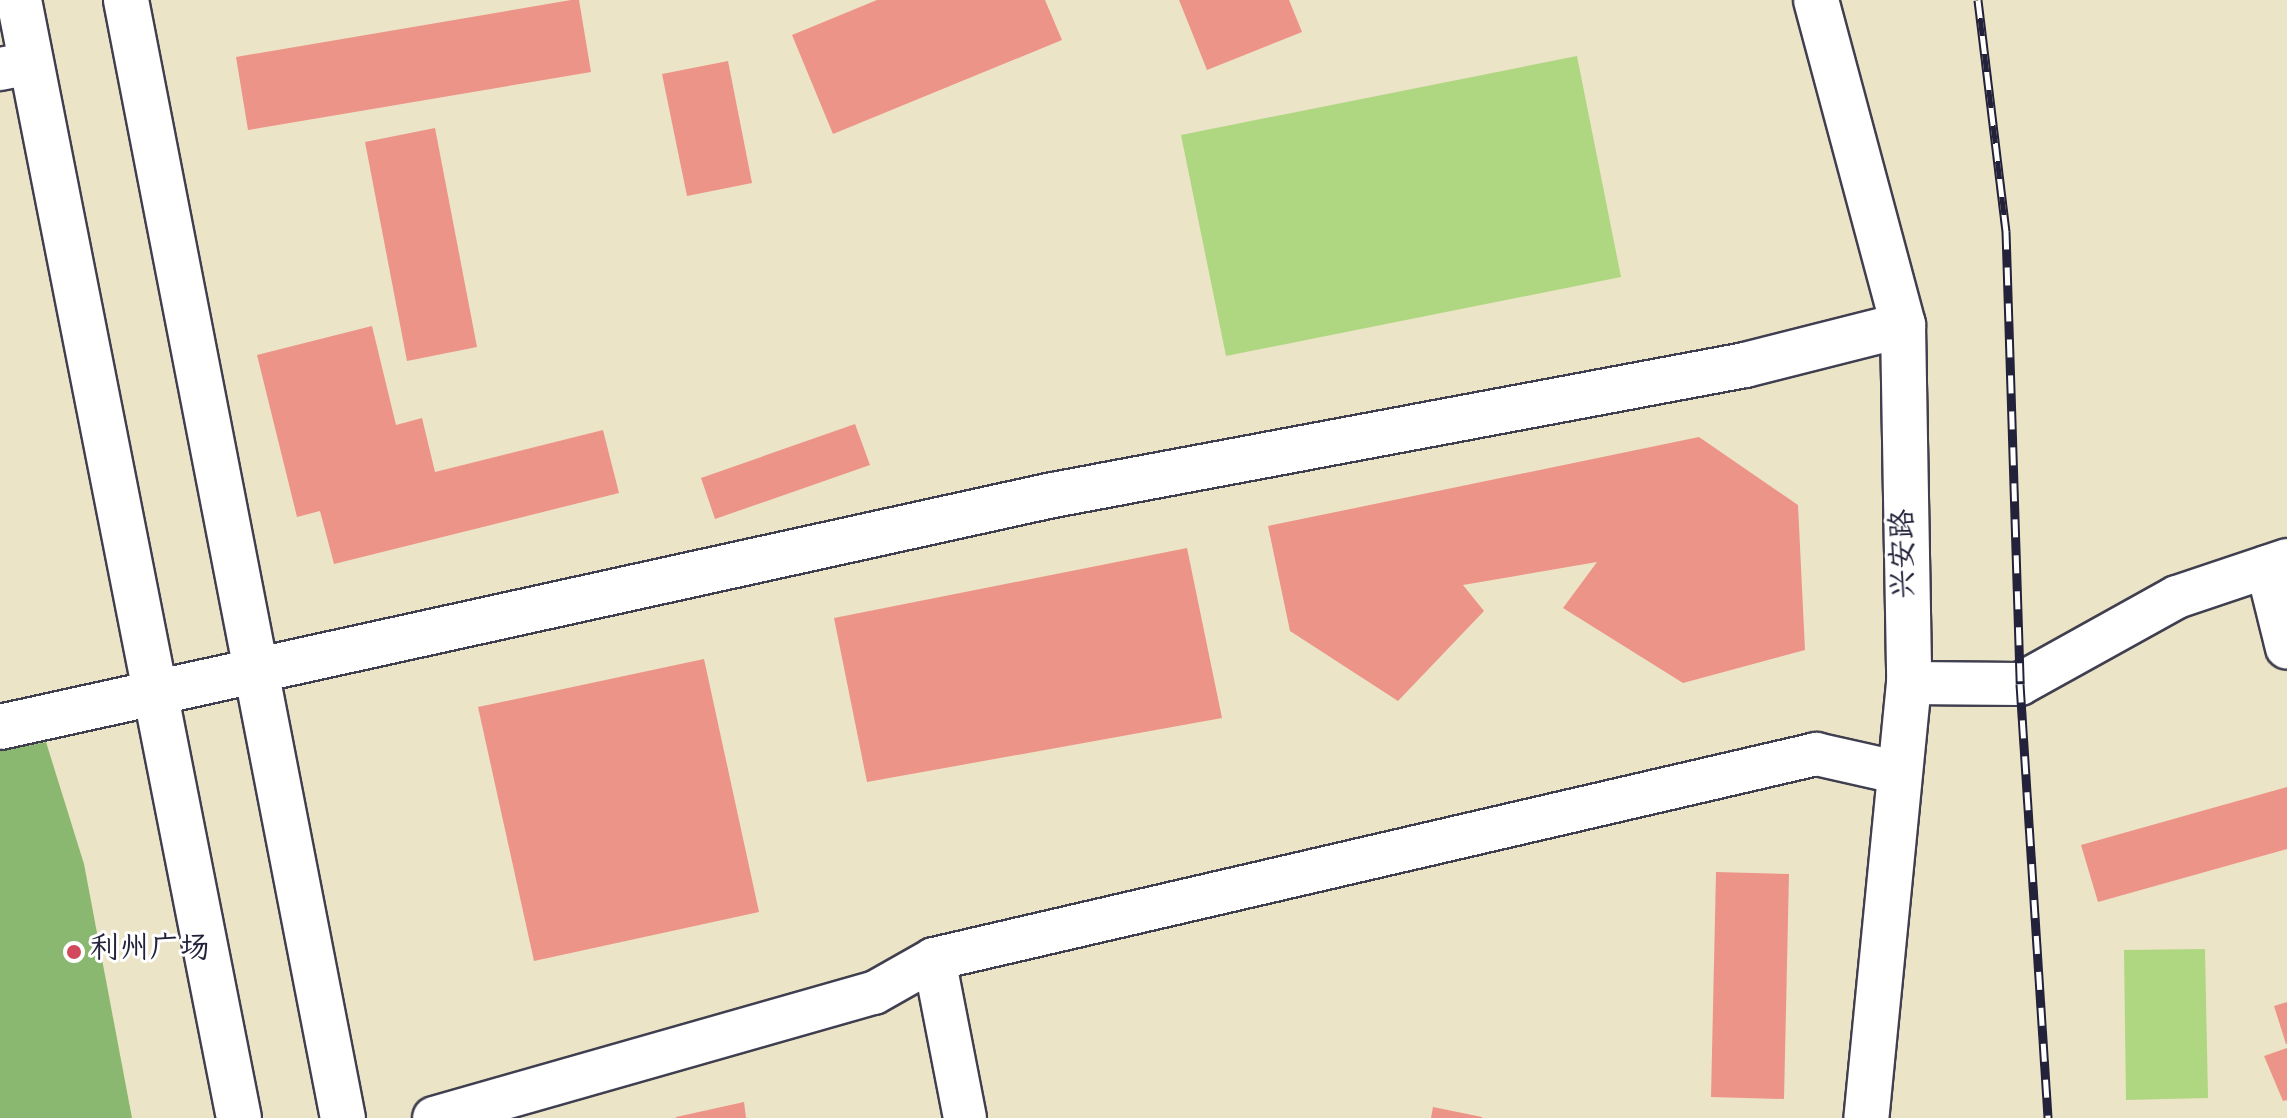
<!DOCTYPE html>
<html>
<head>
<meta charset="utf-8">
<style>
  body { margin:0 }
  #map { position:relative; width:2287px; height:1118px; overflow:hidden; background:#ece4c6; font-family:"Gochi Hand","LXGW WenKai TC",sans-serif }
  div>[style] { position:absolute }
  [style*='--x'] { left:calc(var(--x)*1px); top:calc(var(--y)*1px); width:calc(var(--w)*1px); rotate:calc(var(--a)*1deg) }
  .green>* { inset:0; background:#afd782 }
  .forest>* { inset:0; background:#8bb870 }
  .building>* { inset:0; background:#ed9489 }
  .roads { filter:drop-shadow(2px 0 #403f50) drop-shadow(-2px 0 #403f50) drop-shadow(0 2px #403f50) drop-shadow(0 -2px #403f50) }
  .street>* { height:42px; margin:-21px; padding:0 21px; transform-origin:21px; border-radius:21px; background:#fff }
  .secondary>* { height:44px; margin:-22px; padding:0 22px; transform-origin:22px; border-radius:22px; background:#fff }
  .highway>* { height:44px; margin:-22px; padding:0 22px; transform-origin:22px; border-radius:22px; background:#fff }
  .rail>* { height:9px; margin-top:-4.5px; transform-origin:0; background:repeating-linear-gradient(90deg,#fff 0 18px,#22223b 0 36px); box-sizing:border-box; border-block:2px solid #22223b }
  .dots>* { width:22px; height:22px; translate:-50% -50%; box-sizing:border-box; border:4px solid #fff; border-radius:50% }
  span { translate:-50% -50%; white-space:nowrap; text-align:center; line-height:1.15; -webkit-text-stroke:6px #fff; paint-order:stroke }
  .street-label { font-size:30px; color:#22223b }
  .poi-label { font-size:30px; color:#22223b }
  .left { translate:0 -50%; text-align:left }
</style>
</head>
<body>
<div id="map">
  <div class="green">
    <div style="clip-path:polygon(1577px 56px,1621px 277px,1226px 356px,1181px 135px)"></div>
    <div style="clip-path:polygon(2205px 949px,2208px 1098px,2126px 1100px,2124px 950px)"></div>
  </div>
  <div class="forest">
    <div style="clip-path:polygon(46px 742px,84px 864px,132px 1118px,0 1118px,0 751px)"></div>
  </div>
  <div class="building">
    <div style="clip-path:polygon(571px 0,579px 0,591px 72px,248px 130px,236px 57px)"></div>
    <div style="clip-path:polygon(877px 0,1045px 0,1062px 40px,833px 134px,792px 35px)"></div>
    <div style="clip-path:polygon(1179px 0,1289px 0,1302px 32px,1207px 70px)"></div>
    <div style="clip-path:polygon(728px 61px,752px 183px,687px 196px,662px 74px)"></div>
    <div style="clip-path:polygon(435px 128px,477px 347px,407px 361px,365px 142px)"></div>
    <div style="clip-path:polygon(372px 326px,396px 425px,422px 418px,435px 472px,603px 430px,619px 493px,334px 564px,320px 511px,297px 517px,257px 355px)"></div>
    <div style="clip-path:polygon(855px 424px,870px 465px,715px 519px,701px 478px)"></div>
    <div style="clip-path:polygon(1699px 437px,1798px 505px,1805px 650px,1683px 683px,1563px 608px,1597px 562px,1463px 585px,1484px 611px,1398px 701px,1290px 631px,1268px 526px)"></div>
    <div style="clip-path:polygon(1187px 548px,1222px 718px,867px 782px,834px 618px)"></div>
    <div style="clip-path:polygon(704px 659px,759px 912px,534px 961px,478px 707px)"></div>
    <div style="clip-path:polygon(2287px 787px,2287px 849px,2098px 902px,2081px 845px)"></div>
    <div style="clip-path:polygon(1716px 872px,1789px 874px,1784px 1099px,1711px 1097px)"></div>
    <div style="clip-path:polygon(2287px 1002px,2287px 1044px,2286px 1044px,2274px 1006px)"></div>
    <div style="clip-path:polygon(2287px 1048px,2287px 1100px,2283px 1101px,2264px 1056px)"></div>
    <div style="clip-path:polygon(744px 1102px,746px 1118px,676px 1118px,676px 1117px)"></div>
    <div style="clip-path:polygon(1433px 1107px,1482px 1117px,1482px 1118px,1431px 1118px)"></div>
  </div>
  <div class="roads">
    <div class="street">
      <div style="--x:0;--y:69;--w:31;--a:-11"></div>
      <div style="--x:2267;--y:567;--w:83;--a:76.1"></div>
      <div style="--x:1909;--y:683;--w:111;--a:0.5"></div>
      <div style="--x:2020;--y:684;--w:179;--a:-29"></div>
      <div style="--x:2177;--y:597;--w:116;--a:-18.6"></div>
      <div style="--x:434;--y:1118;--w:457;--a:-15.9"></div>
      <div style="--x:874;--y:993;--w:69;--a:-29.5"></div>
      <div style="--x:965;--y:1118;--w:162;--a:-101"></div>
      <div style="--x:934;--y:959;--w:906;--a:-13.08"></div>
      <div style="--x:1816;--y:754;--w:86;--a:12.7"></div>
    </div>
    <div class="secondary">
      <div style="--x:1816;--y:0;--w:336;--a:75"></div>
      <div style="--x:1903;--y:325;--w:358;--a:89"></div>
      <div style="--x:1909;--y:683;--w:437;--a:95.6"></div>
      <div style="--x:0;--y:727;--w:1078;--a:-12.43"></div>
      <div style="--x:1053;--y:495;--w:704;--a:-10.64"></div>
      <div style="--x:1745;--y:365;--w:163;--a:-14.2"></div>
    </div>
    <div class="highway">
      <div style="--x:19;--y:0;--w:1139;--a:78.87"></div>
      <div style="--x:126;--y:0;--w:1139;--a:79.02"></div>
    </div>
  </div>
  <div class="rail">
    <div style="--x:1978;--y:0;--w:233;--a:83.1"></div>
    <div style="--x:2006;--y:231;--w:453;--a:88.2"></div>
    <div style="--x:2020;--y:684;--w:435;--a:86.3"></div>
  </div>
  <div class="dots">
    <div style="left:74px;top:952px;background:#d1495b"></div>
  </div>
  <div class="street-label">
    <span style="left:1907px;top:554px;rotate:-91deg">兴安路</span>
  </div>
  <div class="poi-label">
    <span class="left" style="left:90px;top:952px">利州广场</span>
  </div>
</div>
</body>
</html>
